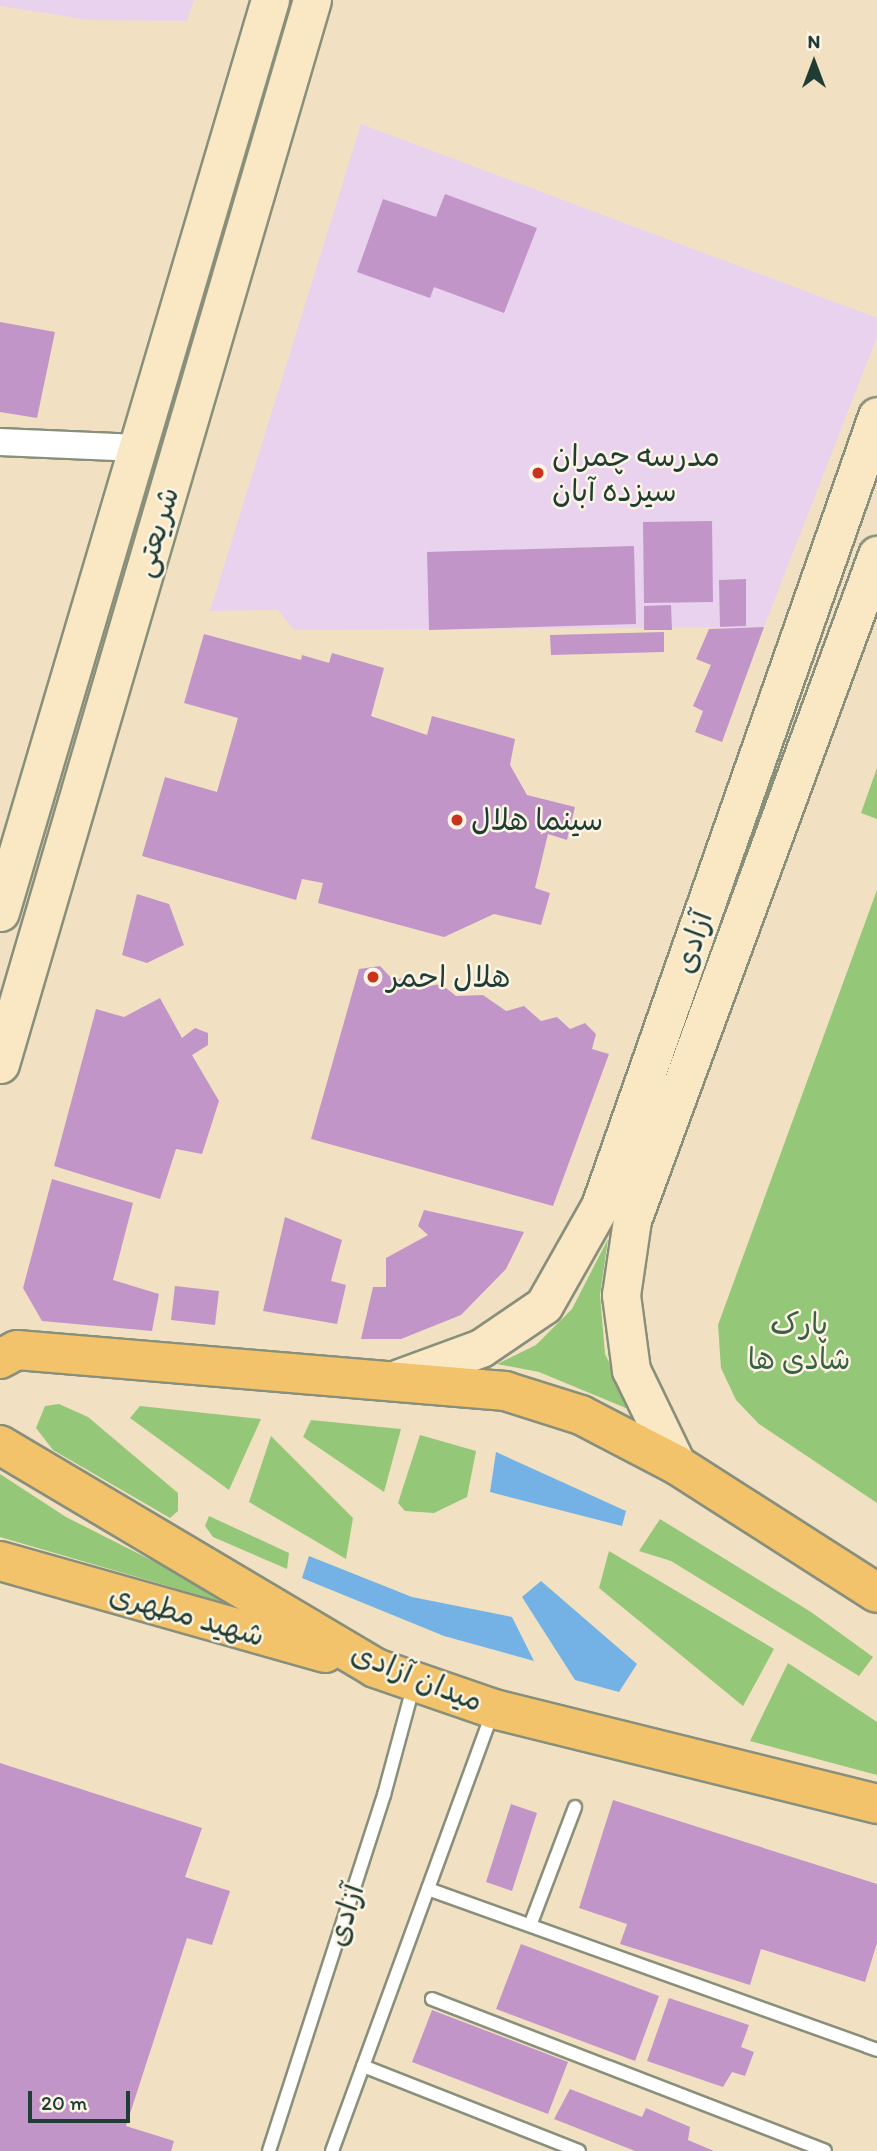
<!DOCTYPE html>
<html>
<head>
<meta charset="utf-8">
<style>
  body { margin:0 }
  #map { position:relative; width:877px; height:2151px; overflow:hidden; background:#f1e1c2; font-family:Itim,"Playpen Sans Arabic",sans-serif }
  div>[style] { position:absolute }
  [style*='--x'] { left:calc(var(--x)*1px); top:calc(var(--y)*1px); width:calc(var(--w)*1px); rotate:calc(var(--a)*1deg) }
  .built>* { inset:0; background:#e9d2ed }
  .green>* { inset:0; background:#94c778 }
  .water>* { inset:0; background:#74b2e6 }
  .building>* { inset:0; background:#c295c9 }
  .roads { filter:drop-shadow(2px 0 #888f7b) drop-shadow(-2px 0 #888f7b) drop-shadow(0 2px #888f7b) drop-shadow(0 -2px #888f7b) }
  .lane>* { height:12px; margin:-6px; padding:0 6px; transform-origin:6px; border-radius:6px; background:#fff }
  .street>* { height:26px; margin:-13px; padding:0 13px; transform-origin:13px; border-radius:13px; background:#fff }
  .secondary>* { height:37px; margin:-18.5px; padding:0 18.5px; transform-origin:18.5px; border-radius:18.5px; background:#fae7c3 }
  .primary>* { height:38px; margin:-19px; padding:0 19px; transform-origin:19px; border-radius:19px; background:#f2c36a }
  .dots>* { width:19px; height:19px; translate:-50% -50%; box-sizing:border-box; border:4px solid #fcf5e5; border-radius:50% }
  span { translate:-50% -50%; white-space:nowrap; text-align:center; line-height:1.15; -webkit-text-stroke:5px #fcf5e5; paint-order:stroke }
  .poi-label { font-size:30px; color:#1f3d34 }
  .left { translate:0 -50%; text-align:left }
  .street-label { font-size:30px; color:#1f3d34 }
  .park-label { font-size:30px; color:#3c6045 }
  .north { position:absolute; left:779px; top:28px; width:70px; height:70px; -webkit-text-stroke:5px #fcf5e5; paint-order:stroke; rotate:0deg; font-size:19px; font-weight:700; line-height:28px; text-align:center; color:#1f3d34 }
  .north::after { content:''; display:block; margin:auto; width:24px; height:32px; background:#1f3d34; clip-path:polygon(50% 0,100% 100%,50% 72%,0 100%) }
  .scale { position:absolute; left:28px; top:2091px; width:102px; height:32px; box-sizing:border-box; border:4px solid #1f3d34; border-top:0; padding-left:9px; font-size:21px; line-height:24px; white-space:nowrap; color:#1f3d34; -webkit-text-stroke:5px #fcf5e5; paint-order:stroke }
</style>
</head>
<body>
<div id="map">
  <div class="built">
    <div style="clip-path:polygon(0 0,194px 0,187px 21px,89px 20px,0 6px)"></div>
    <div style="clip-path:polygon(361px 124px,877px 318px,877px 337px,764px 627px,294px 630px,278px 610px,210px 611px)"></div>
  </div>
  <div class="green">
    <div style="clip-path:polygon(877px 768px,877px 819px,861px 813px)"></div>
    <div style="clip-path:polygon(877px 890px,877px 1503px,759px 1424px,736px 1400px,721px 1368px,718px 1325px)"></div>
    <div style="clip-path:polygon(608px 1239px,600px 1295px,605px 1354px,633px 1411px,539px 1372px,497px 1364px,536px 1345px,572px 1309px)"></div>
    <div style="clip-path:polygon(59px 1404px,88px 1417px,178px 1493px,178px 1511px,170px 1518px,53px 1450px,36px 1428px,45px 1406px)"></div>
    <div style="clip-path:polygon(140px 1406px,261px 1419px,229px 1490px,130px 1418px)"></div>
    <div style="clip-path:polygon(311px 1420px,401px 1429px,384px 1492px,303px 1437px)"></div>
    <div style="clip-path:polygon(420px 1435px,476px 1451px,467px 1497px,434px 1513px,405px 1511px,398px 1503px)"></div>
    <div style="clip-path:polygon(271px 1436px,353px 1518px,346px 1559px,249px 1502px)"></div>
    <div style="clip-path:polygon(0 1474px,66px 1517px,250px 1610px,0 1537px)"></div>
    <div style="clip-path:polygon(209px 1516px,289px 1553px,287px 1569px,213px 1537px,205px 1526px)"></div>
    <div style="clip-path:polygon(660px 1519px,811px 1612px,873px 1657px,859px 1676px,671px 1561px,639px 1551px)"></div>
    <div style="clip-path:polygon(609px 1551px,774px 1649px,743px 1706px,599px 1588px)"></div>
    <div style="clip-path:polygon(788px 1663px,877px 1722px,877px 1775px,750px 1741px)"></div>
  </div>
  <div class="water">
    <div style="clip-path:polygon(496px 1452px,626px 1511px,622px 1526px,490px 1492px)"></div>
    <div style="clip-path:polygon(309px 1556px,412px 1597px,512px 1617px,534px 1661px,444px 1636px,302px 1578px)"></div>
    <div style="clip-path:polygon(541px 1581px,637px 1664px,619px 1692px,575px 1680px,522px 1597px)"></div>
  </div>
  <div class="building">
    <div style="clip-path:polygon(445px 194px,537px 228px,504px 313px,434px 287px,430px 298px,357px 272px,383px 199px,436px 217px)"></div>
    <div style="clip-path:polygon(0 322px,55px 332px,37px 418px,0 412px)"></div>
    <div style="clip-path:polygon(712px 521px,713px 602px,644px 603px,643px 522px)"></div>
    <div style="clip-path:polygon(634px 546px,636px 624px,429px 630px,427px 552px)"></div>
    <div style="clip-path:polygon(746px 579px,746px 626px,720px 627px,719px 580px)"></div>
    <div style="clip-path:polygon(671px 605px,672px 630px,644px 630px,644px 606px)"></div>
    <div style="clip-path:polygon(764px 627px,722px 742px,695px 732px,703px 711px,693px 706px,711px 665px,696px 659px,709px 629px)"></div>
    <div style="clip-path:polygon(664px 632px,664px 652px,551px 655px,550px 635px)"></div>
    <div style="clip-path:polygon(204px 634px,301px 660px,302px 655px,329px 663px,332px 653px,384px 668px,371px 716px,427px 735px,432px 716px,515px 739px,510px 765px,527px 795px,575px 807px,567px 840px,548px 834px,535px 888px,550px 893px,541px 925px,494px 914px,444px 937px,318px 903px,323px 883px,302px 879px,296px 900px,142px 856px,165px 777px,217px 792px,238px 718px,184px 703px)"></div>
    <div style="clip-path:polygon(137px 894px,169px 904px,184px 945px,147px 963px,122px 955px)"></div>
    <div style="clip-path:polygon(380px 966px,394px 981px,409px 975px,423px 987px,441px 984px,456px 996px,483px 995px,506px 1011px,524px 1006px,541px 1021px,557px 1017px,570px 1029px,585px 1023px,596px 1034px,592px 1049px,609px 1054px,553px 1206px,311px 1139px,359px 969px)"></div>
    <div style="clip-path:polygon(160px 998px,182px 1038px,195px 1028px,208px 1033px,208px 1045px,192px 1055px,219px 1101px,202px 1154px,176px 1149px,160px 1199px,54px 1166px,96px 1009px,124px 1017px)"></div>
    <div style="clip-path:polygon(52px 1179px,133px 1203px,113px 1280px,159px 1294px,152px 1331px,42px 1321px,23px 1288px)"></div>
    <div style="clip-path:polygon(424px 1210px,524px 1232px,506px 1269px,461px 1315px,401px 1339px,361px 1339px,373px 1287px,386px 1287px,386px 1258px,428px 1235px,418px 1226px)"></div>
    <div style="clip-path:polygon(285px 1217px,342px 1240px,331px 1281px,346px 1285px,337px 1324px,263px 1311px)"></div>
    <div style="clip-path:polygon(175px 1286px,219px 1291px,215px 1325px,171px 1320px)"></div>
    <div style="clip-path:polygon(0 1763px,202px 1828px,185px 1877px,230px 1891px,212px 1945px,187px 1938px,126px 2126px,174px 2141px,171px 2151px,0 2151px)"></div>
    <div style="clip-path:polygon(613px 1800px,877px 1884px,877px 1943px,865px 1982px,761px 1949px,750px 1985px,620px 1944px,627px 1924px,579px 1908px)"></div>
    <div style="clip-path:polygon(511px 1804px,537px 1813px,512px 1891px,486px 1882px)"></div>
    <div style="clip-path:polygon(521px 1944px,659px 1996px,635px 2061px,496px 2009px)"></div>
    <div style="clip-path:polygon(669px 1998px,749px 2025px,741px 2047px,754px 2052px,745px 2076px,732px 2072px,723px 2087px,647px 2061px)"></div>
    <div style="clip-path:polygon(432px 2010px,568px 2062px,548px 2114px,412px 2062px)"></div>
    <div style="clip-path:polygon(570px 2089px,642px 2117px,646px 2108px,690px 2127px,688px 2140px,714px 2151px,635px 2151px,554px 2119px)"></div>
  </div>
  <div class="roads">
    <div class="lane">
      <div style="--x:428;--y:1889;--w:477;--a:19.7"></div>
      <div style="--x:531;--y:1923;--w:124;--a:-69.2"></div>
      <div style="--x:432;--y:1999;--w:421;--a:21.1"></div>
      <div style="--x:363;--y:2066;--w:232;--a:21.5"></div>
      <div style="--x:269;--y:2151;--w:374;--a:-72.1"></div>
      <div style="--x:384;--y:1795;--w:115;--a:-74.9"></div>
      <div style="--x:332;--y:2151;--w:468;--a:-69.9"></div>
    </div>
    <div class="street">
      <div style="--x:0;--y:442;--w:139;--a:2.5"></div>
    </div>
    <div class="secondary">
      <div style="--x:0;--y:912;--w:951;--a:-73.51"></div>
      <div style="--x:0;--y:1064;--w:1109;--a:-73.66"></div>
      <div style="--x:399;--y:1378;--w:87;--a:-20.1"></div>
      <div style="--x:481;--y:1348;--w:76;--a:-34.3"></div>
      <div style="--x:544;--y:1305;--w:114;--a:-60.5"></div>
      <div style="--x:600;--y:1206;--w:837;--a:-70.68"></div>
      <div style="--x:677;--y:1465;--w:106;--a:-115.8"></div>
      <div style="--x:631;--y:1370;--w:76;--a:-97.6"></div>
      <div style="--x:621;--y:1295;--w:76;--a:-81.7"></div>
      <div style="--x:632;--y:1220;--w:709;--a:-69.78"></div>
    </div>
    <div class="primary">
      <div style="--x:0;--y:1359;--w:19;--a:-28"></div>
      <div style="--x:17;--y:1350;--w:490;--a:4.8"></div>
      <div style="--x:505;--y:1391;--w:80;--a:17.5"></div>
      <div style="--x:581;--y:1415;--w:108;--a:27.5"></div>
      <div style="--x:677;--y:1465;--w:237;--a:32.6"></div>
      <div style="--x:0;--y:1445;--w:436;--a:30.7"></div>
      <div style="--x:375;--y:1668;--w:126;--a:19"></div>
      <div style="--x:494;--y:1709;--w:395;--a:13.9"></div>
      <div style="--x:0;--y:1561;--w:338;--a:15.8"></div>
    </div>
  </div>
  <div class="dots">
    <div style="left:538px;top:473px;background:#c8321e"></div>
    <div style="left:457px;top:820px;background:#c8321e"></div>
    <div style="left:373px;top:977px;background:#c8321e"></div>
  </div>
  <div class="poi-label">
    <span class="left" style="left:552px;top:473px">مدرسه چمران<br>سیزده آبان</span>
    <span class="left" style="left:471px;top:820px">سینما هلال</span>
    <span class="left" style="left:387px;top:977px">هلال احمر</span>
  </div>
  <div class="street-label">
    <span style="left:156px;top:532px;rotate:-73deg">شریعتی</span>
    <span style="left:693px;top:942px;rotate:-71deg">آزادی</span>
    <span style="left:187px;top:1615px;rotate:16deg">شهید مطهری</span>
    <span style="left:417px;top:1677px;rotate:22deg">میدان آزادی</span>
    <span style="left:345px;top:1915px;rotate:-72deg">آزادی</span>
  </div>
  <div class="park-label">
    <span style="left:799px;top:1341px">پارک<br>شادی ها</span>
  </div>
  <div class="north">N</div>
  <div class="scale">20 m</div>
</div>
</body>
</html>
